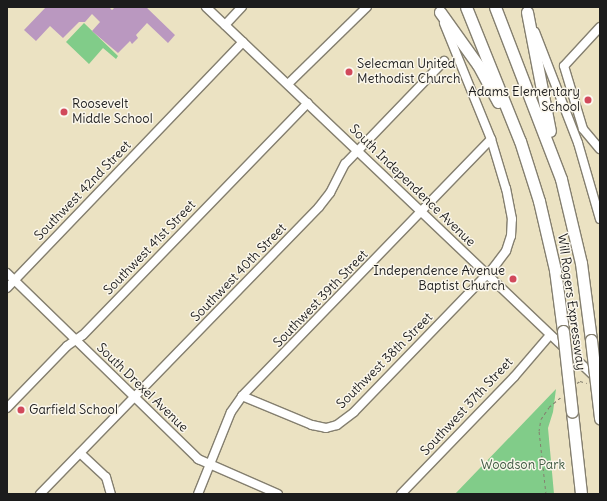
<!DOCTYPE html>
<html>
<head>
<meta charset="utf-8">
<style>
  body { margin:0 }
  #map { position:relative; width:607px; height:501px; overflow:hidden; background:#ebe2c2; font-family:Delius,sans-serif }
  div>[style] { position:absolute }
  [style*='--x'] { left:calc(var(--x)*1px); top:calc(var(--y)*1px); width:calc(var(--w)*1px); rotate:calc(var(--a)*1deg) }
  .green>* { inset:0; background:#81cc89 }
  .building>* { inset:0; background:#ba98c0 }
  .path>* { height:1px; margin-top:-0.5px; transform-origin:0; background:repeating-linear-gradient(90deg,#847f6f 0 3px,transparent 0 6px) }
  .roads { filter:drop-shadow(1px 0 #847f6f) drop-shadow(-1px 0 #847f6f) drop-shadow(0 1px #847f6f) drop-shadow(0 -1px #847f6f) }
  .minor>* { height:8px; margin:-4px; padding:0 4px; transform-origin:4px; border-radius:4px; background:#fff }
  .highway>* { height:11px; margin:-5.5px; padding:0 5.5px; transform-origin:5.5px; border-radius:5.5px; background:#fff }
  .bridges { filter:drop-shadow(1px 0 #847f6f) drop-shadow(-1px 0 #847f6f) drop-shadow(0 1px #847f6f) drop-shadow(0 -1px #847f6f) }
  .highway-bridge>* { height:11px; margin:-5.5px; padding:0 5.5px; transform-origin:5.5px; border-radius:5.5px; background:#fff }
  .dots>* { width:11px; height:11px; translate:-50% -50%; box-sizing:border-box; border:2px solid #fbf7ec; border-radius:50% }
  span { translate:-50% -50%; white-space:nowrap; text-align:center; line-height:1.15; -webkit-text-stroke:3px #fbf7ec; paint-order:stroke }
  .poi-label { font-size:13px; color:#1c1c1c }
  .left { translate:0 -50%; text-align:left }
  .right { translate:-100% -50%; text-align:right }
  .street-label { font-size:13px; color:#1c1c1c }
  .park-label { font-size:13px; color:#3f5a42 }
  .frame { position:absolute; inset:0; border:8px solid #1c1c1c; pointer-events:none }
</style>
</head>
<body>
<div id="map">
  <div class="green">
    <div style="clip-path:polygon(84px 23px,118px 56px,116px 59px,103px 48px,89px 64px,66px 42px)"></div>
    <div style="clip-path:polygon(556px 389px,553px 412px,548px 428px,554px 494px,455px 494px)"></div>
  </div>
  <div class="building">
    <div style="clip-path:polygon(46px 7px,109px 7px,112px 10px,115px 7px,146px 7px,175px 35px,168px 43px,147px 23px,136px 35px,138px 38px,132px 44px,130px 41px,118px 53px,92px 31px,100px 22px,92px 14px,85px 22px,79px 22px,63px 38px,50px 26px,36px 41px,24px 30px)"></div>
  </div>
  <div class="path">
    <div style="--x:577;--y:383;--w:4;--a:-34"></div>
    <div style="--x:580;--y:381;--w:7;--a:16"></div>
    <div style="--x:546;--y:494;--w:63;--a:-96.3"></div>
    <div style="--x:539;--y:431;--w:12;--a:-81"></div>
    <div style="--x:541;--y:419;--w:14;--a:-56"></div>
    <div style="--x:549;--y:407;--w:17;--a:-40"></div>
  </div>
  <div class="roads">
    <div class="minor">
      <div style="--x:206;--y:7;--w:540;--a:43.57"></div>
      <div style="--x:225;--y:25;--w:25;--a:-47"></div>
      <div style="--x:600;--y:27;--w:53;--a:132.7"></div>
      <div style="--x:564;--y:66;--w:66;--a:73.2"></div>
      <div style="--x:583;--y:129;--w:26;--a:50"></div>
      <div style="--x:535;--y:32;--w:119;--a:68.8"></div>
      <div style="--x:578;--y:143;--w:79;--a:73.9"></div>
      <div style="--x:288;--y:84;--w:110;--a:-44.3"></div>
      <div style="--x:7;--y:273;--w:267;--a:44.2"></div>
      <div style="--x:198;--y:459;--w:87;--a:23.6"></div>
      <div style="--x:7;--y:288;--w:341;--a:-46.2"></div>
      <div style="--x:242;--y:396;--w:76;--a:22.5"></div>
      <div style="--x:312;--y:425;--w:14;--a:12"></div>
      <div style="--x:326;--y:428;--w:11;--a:-15"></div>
      <div style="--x:337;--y:425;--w:21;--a:-37"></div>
      <div style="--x:354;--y:412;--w:202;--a:-46"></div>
      <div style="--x:494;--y:267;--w:20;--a:-53"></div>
      <div style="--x:506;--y:251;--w:16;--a:-72"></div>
      <div style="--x:511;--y:236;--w:17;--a:-87"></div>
      <div style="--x:512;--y:219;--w:31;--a:-101"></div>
      <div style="--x:506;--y:189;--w:52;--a:-106.7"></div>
      <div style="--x:491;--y:139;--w:125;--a:-112.1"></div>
      <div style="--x:7;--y:408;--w:86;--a:-45.9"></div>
      <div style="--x:67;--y:346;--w:19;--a:-35"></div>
      <div style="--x:83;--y:335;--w:323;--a:-45.9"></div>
      <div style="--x:80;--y:453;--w:35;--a:43"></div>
      <div style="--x:106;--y:477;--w:18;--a:74"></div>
      <div style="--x:40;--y:494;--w:400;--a:-45.8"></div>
      <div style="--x:319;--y:207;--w:18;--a:-52"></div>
      <div style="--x:330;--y:193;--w:33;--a:-63"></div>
      <div style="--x:345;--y:164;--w:143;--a:-46.1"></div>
      <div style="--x:198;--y:494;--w:88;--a:-68.1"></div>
      <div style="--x:231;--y:412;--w:19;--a:-55"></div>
      <div style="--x:242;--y:396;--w:358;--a:-45.9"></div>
      <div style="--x:401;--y:494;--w:163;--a:-46"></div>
      <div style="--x:514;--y:377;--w:55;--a:-49.4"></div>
    </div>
    <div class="highway">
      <div style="--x:466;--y:7;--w:144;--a:68.1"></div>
      <div style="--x:520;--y:141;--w:63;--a:72.4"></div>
      <div style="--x:539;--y:201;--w:71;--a:76.9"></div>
      <div style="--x:555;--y:270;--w:62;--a:82.5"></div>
      <div style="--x:495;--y:7;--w:184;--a:69"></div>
      <div style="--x:561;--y:179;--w:86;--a:76.6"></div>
      <div style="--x:581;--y:263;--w:78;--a:82.6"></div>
      <div style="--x:440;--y:12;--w:65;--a:54.4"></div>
      <div style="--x:478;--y:65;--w:42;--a:61.6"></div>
      <div style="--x:527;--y:12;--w:121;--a:79.1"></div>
      <div style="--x:572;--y:412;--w:82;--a:83.7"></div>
    </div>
  </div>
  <div class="bridges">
    <div class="highway-bridge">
      <div style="--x:563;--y:331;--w:81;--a:83.7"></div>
      <div style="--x:591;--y:340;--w:79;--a:83.4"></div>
    </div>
  </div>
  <div class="dots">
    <div style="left:349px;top:72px;background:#d1495b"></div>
    <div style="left:588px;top:100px;background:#d1495b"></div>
    <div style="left:64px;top:112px;background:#d1495b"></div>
    <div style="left:513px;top:279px;background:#d1495b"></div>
    <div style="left:21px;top:410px;background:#d1495b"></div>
  </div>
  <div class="poi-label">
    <span class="left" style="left:357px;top:72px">Selecman United<br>Methodist Church</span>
    <span class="right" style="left:580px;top:100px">Adams Elementary<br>School</span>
    <span class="left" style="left:72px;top:112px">Roosevelt<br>Middle School</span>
    <span class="right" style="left:505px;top:279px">Independence Avenue<br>Baptist Church</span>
    <span class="left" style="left:29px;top:410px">Garfield School</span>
  </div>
  <div class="street-label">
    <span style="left:412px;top:186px;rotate:44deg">South Independence Avenue</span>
    <span style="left:83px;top:191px;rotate:-46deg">Southwest 42nd Street</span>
    <span style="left:150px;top:248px;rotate:-46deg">Southwest 41st Street</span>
    <span style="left:239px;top:273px;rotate:-46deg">Southwest 40th Street</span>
    <span style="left:321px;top:299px;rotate:-46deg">Southwest 39th Street</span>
    <span style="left:571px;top:302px;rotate:82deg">Will Rogers Expressway</span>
    <span style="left:385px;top:361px;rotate:-45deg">Southwest 38th Street</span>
    <span style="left:142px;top:388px;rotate:44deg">South Drexel Avenue</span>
    <span style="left:467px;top:407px;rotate:-47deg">Southwest 37th Street</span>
  </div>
  <div class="park-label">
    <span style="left:523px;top:465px">Woodson Park</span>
  </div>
  <div class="frame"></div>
</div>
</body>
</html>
